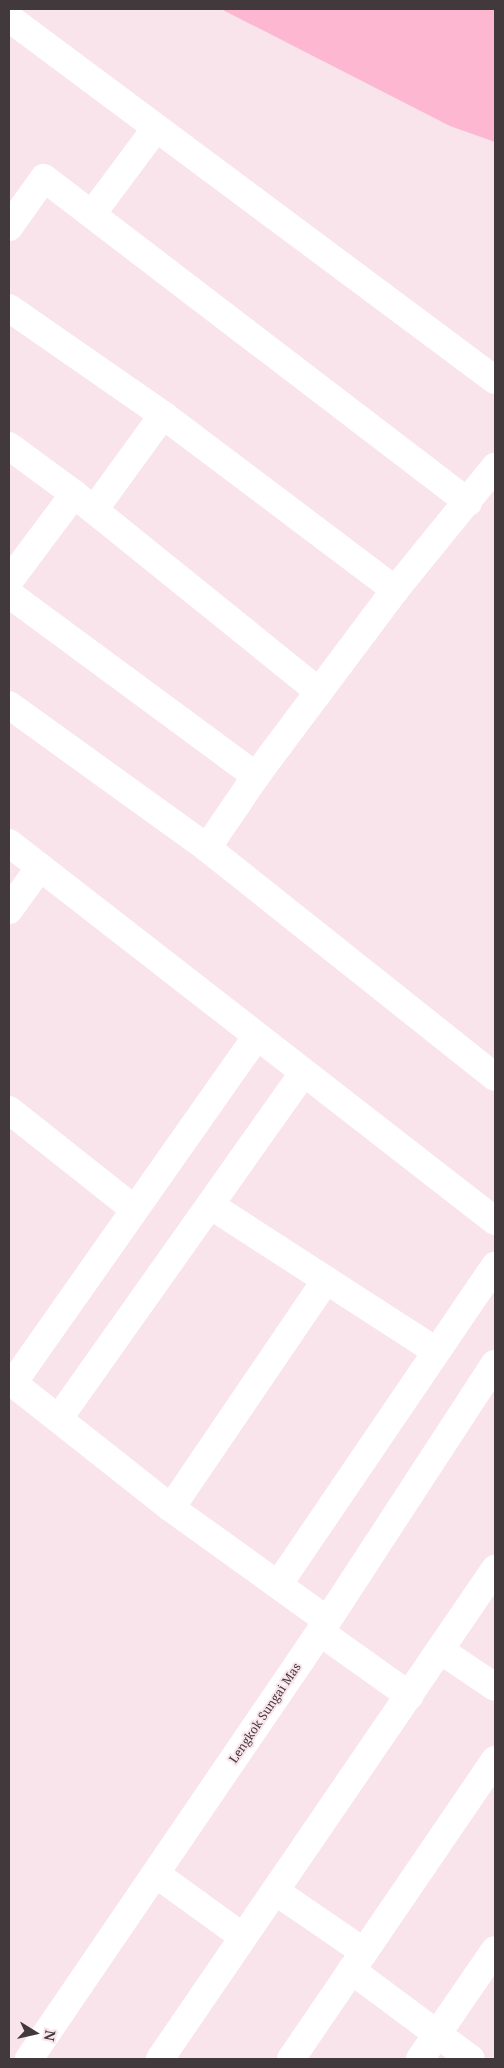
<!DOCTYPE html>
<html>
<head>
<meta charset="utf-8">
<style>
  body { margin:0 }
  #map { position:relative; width:504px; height:2068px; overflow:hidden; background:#f9e4eb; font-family:"Noto Serif",serif }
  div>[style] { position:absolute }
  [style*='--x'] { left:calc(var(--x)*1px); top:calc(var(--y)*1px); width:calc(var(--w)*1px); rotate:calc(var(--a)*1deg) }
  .water>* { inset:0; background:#fdb7d1 }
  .minor>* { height:28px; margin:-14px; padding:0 14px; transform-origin:14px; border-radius:14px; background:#fff }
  span { translate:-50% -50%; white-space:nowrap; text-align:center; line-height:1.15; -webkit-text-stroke:4px #f9e4eb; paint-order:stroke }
  .street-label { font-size:12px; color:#41393c }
  .frame { position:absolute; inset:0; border:10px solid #41393c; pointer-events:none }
  .north { position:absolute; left:10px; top:2008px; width:50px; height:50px; -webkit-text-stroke:4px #f9e4eb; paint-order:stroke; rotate:100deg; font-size:14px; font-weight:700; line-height:20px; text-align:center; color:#41393c }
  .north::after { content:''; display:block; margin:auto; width:18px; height:22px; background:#41393c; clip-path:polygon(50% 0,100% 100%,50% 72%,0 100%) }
</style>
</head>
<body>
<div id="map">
  <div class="water">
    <div style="clip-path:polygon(221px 9px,495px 9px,495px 142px,450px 126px)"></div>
  </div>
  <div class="minor">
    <div style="--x:9;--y:18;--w:606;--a:36.68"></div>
    <div style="--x:92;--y:214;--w:107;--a:-53.3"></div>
    <div style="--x:9;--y:227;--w:60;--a:-54.5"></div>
    <div style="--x:44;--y:178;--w:534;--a:37.39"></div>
    <div style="--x:9;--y:308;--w:188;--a:34.8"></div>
    <div style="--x:163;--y:415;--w:291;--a:37"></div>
    <div style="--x:395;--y:590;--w:232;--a:126.8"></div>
    <div style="--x:256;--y:776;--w:87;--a:124.2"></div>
    <div style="--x:9;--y:446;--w:81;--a:36.4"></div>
    <div style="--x:74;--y:494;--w:315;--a:38.9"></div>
    <div style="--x:94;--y:510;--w:117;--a:-54"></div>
    <div style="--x:9;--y:581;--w:109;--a:-53.2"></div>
    <div style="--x:395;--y:590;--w:159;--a:-50.9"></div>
    <div style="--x:9;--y:594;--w:307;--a:36.4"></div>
    <div style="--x:9;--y:705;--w:244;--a:35.8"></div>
    <div style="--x:207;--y:848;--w:368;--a:38.5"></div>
    <div style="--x:9;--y:843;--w:616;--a:37.87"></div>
    <div style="--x:9;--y:910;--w:53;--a:-54.2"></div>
    <div style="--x:9;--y:1110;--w:159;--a:38.4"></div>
    <div style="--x:210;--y:1205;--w:269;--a:32.9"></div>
    <div style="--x:9;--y:1380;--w:206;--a:38.3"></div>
    <div style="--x:171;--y:1508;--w:192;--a:35.7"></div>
    <div style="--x:13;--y:1383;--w:424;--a:-54.9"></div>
    <div style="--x:59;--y:1418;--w:422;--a:-54.7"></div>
    <div style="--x:171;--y:1508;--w:274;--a:-55.8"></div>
    <div style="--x:278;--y:1585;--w:386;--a:-55.8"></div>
    <div style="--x:320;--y:1632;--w:110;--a:35.4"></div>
    <div style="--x:440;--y:1650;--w:66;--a:33.9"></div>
    <div style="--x:156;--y:1874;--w:107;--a:35.9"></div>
    <div style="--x:275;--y:1891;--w:108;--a:34.4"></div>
    <div style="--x:351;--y:1970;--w:149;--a:36.6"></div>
    <div style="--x:29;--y:2059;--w:517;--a:-55.73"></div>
    <div style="--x:320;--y:1632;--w:320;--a:-56.9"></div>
    <div style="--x:160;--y:2059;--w:594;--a:-55.64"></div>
    <div style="--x:291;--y:2059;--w:362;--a:-55.7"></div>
    <div style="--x:420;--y:2059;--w:132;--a:-55.5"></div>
  </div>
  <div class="street-label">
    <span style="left:265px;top:1713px;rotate:-56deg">Lengkok Sungai Mas</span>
  </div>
  <div class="frame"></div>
  <div class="north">N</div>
</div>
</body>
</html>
